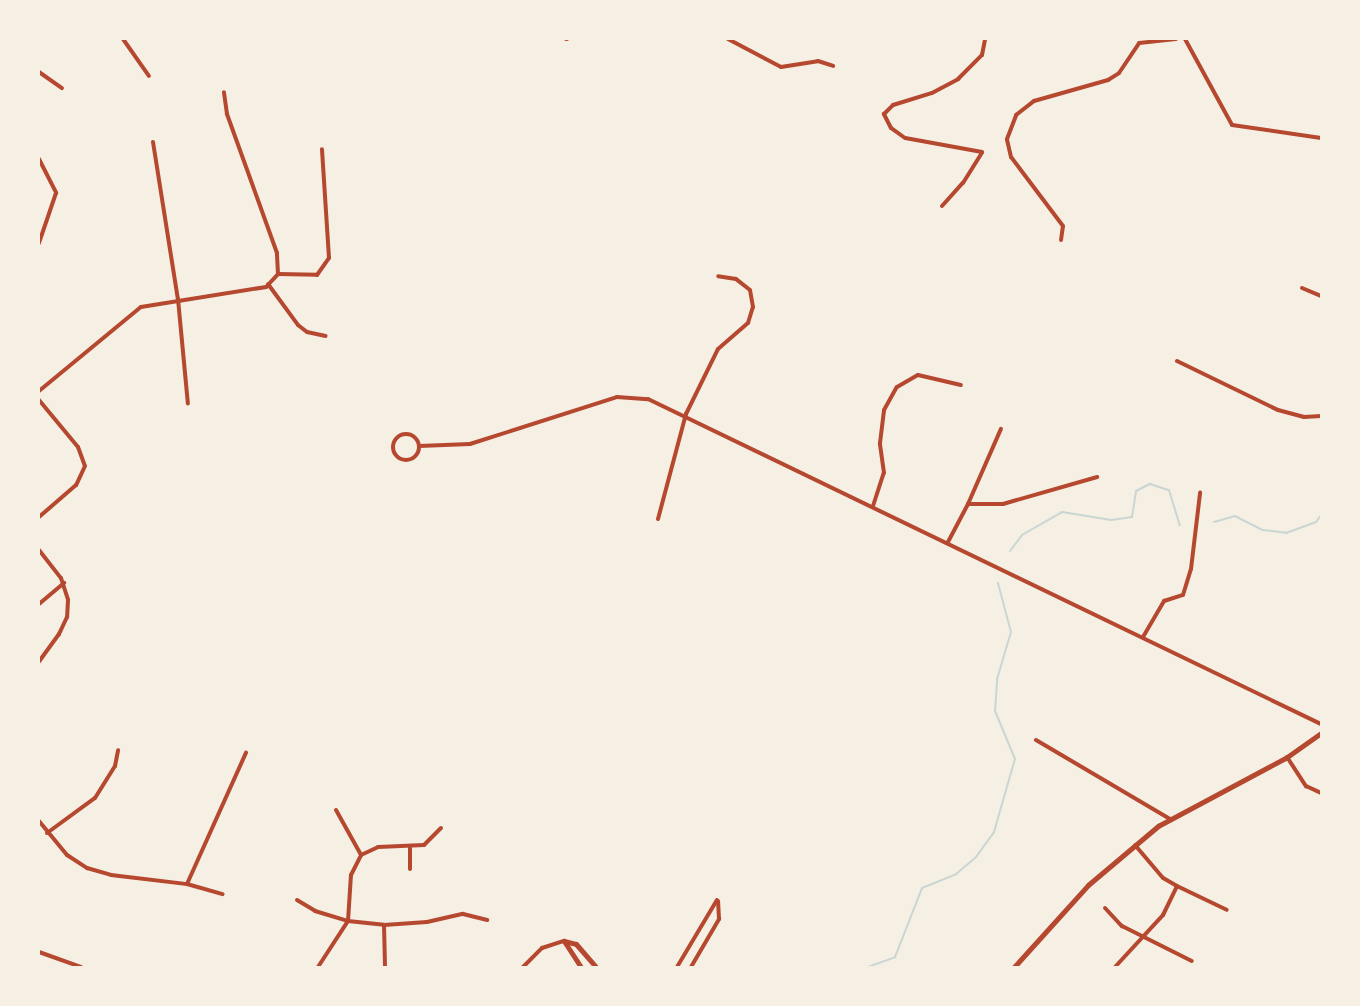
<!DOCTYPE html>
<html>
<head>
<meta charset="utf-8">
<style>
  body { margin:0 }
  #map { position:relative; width:1360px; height:1006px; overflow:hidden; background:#f6efe4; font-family:"Alegreya Sans",sans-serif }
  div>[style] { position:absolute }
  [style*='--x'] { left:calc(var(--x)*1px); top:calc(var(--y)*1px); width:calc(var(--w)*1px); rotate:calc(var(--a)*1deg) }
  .stream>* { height:2px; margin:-1px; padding:0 1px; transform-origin:1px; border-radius:1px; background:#c9d6d2 }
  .minor>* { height:4px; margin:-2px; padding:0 2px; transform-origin:2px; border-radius:2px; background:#b5482f }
  .minor>.ring { margin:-2px; padding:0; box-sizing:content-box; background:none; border:4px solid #b5482f; border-radius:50% }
  .tertiary>* { height:5px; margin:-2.5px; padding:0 2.5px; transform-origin:2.5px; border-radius:2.5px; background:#b5482f }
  span { translate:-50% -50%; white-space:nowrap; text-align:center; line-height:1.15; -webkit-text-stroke:5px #f6efe4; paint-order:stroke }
  .frame { position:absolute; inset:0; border:40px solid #f6efe4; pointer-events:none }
</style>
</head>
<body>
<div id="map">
  <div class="stream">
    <div style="--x:1214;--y:522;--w:22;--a:-16"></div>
    <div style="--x:1235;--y:516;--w:31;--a:27"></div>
    <div style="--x:1263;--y:530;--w:23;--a:7"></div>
    <div style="--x:1286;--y:533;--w:32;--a:-20"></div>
    <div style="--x:1316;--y:522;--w:9;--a:-54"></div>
    <div style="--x:1010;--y:551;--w:20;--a:-53"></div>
    <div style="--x:1022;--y:535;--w:46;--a:-29.9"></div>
    <div style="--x:1062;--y:512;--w:50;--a:9.3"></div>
    <div style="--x:1111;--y:520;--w:21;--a:-8"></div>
    <div style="--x:1132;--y:517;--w:26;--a:-81"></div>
    <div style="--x:1136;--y:491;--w:16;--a:-27"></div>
    <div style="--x:1150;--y:484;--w:20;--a:18"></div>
    <div style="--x:1169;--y:490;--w:37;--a:73"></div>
    <div style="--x:868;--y:967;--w:29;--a:-20"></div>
    <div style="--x:895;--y:957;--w:74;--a:-68.6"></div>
    <div style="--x:922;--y:888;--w:37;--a:-22"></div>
    <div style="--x:956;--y:874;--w:26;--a:-40"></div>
    <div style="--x:976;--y:857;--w:31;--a:-54"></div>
    <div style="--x:994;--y:832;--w:76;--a:-74"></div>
    <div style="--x:1015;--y:759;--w:52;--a:-112.6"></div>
    <div style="--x:995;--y:711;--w:32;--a:-86"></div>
    <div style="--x:997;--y:679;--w:49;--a:-73.4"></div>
    <div style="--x:1011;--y:632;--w:51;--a:-104.9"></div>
  </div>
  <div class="minor">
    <div style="--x:123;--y:39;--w:45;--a:54.9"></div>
    <div style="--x:566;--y:39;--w:1;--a:0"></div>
    <div style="--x:728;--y:39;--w:60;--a:27.8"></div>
    <div style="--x:781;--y:67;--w:37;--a:-9"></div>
    <div style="--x:818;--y:61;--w:16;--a:18"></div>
    <div style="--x:1185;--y:39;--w:98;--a:61.3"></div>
    <div style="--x:1232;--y:125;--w:90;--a:8.3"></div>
    <div style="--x:39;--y:72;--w:28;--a:35"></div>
    <div style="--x:153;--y:142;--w:159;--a:81"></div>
    <div style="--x:178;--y:299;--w:105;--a:84.6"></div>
    <div style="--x:39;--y:159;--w:38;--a:63"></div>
    <div style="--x:56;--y:193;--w:53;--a:108.8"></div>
    <div style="--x:942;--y:206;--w:31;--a:-48"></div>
    <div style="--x:963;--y:183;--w:36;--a:-58"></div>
    <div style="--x:982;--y:152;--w:78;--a:-169.7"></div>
    <div style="--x:905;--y:138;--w:17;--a:-144"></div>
    <div style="--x:891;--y:128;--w:16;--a:-117"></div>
    <div style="--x:884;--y:114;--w:13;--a:-45"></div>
    <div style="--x:893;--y:105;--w:41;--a:-17.1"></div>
    <div style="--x:932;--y:93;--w:30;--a:-28"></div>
    <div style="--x:958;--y:79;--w:34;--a:-45"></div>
    <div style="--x:982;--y:55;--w:16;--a:-79"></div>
    <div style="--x:1061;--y:240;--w:14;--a:-82"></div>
    <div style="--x:1063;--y:226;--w:86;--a:-127"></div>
    <div style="--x:1011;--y:157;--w:18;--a:-103"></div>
    <div style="--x:1007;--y:139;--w:26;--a:-69"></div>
    <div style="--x:1016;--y:115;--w:23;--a:-38"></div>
    <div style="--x:1034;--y:101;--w:77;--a:-15.8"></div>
    <div style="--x:1108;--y:80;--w:13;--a:-32"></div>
    <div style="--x:1119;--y:73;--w:36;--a:-56"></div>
    <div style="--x:1139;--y:43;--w:37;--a:-6"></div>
    <div style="--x:278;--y:274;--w:39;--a:1"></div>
    <div style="--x:317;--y:275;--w:21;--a:-55"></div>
    <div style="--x:329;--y:258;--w:109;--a:-93.7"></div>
    <div style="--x:268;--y:284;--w:51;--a:53.8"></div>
    <div style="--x:298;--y:325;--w:11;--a:38"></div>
    <div style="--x:307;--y:332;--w:19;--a:12"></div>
    <div style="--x:1302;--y:288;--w:21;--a:23"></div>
    <div style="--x:1177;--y:361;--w:112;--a:25.9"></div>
    <div style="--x:1278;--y:410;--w:27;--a:15"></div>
    <div style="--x:1304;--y:417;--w:17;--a:-3"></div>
    <div style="--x:39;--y:391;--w:132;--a:-39.5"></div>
    <div style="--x:141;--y:307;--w:127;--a:-9.1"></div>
    <div style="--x:266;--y:287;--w:18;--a:-47"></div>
    <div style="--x:278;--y:274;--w:21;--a:-93"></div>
    <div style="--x:277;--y:253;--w:148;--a:-109.8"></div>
    <div style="--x:227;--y:114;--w:22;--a:-98"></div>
    <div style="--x:39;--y:400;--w:61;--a:50.3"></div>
    <div style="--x:78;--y:447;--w:20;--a:70"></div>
    <div style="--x:85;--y:466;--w:21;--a:115"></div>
    <div style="--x:76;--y:485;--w:49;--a:139.1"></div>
    <div class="ring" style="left:393px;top:434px;width:22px;height:22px"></div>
    <div style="--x:419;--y:446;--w:51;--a:-2.2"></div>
    <div style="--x:470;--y:444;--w:154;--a:-17.7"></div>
    <div style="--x:617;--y:397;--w:31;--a:4"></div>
    <div style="--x:648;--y:399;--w:747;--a:25.78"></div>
    <div style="--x:968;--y:504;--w:82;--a:-66.3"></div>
    <div style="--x:873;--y:506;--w:35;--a:-72"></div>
    <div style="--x:884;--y:473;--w:30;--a:-98"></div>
    <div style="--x:880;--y:443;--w:33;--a:-83"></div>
    <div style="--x:884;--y:410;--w:26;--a:-61"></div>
    <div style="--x:897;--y:387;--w:24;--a:-30"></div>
    <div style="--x:918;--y:375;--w:44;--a:13.1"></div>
    <div style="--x:658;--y:519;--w:109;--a:-75.1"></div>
    <div style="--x:686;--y:414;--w:72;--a:-63.8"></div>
    <div style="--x:718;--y:349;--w:40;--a:-41"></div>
    <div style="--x:748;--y:323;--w:17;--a:-73"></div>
    <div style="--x:753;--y:307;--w:17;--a:-100"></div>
    <div style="--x:750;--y:290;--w:18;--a:-142"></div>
    <div style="--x:736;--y:279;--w:18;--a:-171"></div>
    <div style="--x:948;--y:542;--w:43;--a:-62.2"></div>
    <div style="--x:968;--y:504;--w:35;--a:0"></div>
    <div style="--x:1003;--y:504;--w:98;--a:-16"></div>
    <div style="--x:39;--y:550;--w:36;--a:52"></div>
    <div style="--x:61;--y:578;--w:23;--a:72"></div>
    <div style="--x:68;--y:600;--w:17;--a:93"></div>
    <div style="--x:67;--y:617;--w:19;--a:115"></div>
    <div style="--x:59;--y:634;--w:34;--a:126"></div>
    <div style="--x:39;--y:604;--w:33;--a:-40"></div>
    <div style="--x:1143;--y:637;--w:42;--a:-59.7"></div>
    <div style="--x:1164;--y:601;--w:20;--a:-18"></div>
    <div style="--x:1183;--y:595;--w:27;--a:-73"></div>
    <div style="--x:1191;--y:569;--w:77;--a:-83.2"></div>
    <div style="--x:1036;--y:740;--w:156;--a:30.5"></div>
    <div style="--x:1287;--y:757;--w:35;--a:57"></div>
    <div style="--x:1306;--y:786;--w:17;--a:25"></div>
    <div style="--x:336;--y:810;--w:51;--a:60.9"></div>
    <div style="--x:39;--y:821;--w:44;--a:50.5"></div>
    <div style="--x:67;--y:855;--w:24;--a:33"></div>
    <div style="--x:87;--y:868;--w:25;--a:16"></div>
    <div style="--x:111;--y:875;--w:77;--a:6.8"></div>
    <div style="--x:187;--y:884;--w:37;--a:16"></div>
    <div style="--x:47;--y:833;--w:59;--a:-36.1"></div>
    <div style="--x:95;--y:798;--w:38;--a:-58"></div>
    <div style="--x:115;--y:766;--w:16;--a:-79"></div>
    <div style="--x:410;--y:869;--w:21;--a:-90"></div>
    <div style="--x:187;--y:884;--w:144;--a:-65.8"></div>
    <div style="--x:1177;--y:886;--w:55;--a:25.6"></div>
    <div style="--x:297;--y:900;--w:21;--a:31"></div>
    <div style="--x:315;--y:911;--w:34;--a:17"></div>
    <div style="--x:348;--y:921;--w:36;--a:6"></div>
    <div style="--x:384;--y:925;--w:43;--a:-4"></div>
    <div style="--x:427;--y:922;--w:37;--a:-13"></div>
    <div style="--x:463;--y:914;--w:25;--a:14"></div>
    <div style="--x:1105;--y:908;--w:25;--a:47"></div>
    <div style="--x:1122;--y:926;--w:78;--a:26.6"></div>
    <div style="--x:384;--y:925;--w:42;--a:88.6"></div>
    <div style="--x:39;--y:952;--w:45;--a:19.7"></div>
    <div style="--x:318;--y:967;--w:55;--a:-56.9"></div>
    <div style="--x:348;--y:921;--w:46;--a:-86.3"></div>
    <div style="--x:351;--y:875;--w:22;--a:-63"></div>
    <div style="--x:361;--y:855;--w:19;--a:-25"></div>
    <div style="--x:378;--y:847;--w:46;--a:-2.5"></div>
    <div style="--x:424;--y:845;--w:24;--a:-45"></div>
    <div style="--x:523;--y:967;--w:27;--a:-45"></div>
    <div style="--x:542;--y:948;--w:23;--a:-18"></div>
    <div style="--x:677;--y:967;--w:78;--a:-59.2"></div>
    <div style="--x:691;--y:967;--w:56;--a:-59.7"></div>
    <div style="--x:719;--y:919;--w:18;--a:-93"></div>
    <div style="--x:1115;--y:967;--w:71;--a:-47.3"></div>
    <div style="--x:1163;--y:915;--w:32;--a:-64"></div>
    <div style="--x:1177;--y:886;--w:16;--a:-150"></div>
    <div style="--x:1163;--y:878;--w:43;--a:-130.3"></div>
  </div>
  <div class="tertiary">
    <div style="--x:564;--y:941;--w:12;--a:14"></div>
    <div style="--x:576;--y:944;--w:30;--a:49"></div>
    <div style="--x:564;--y:941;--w:31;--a:57"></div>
    <div style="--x:1014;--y:967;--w:110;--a:-47.9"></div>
    <div style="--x:1088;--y:885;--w:92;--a:-40.1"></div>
    <div style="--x:1158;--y:826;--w:146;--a:-28.1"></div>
    <div style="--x:1287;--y:757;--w:42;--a:-35.2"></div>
  </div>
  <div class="frame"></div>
</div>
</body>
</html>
